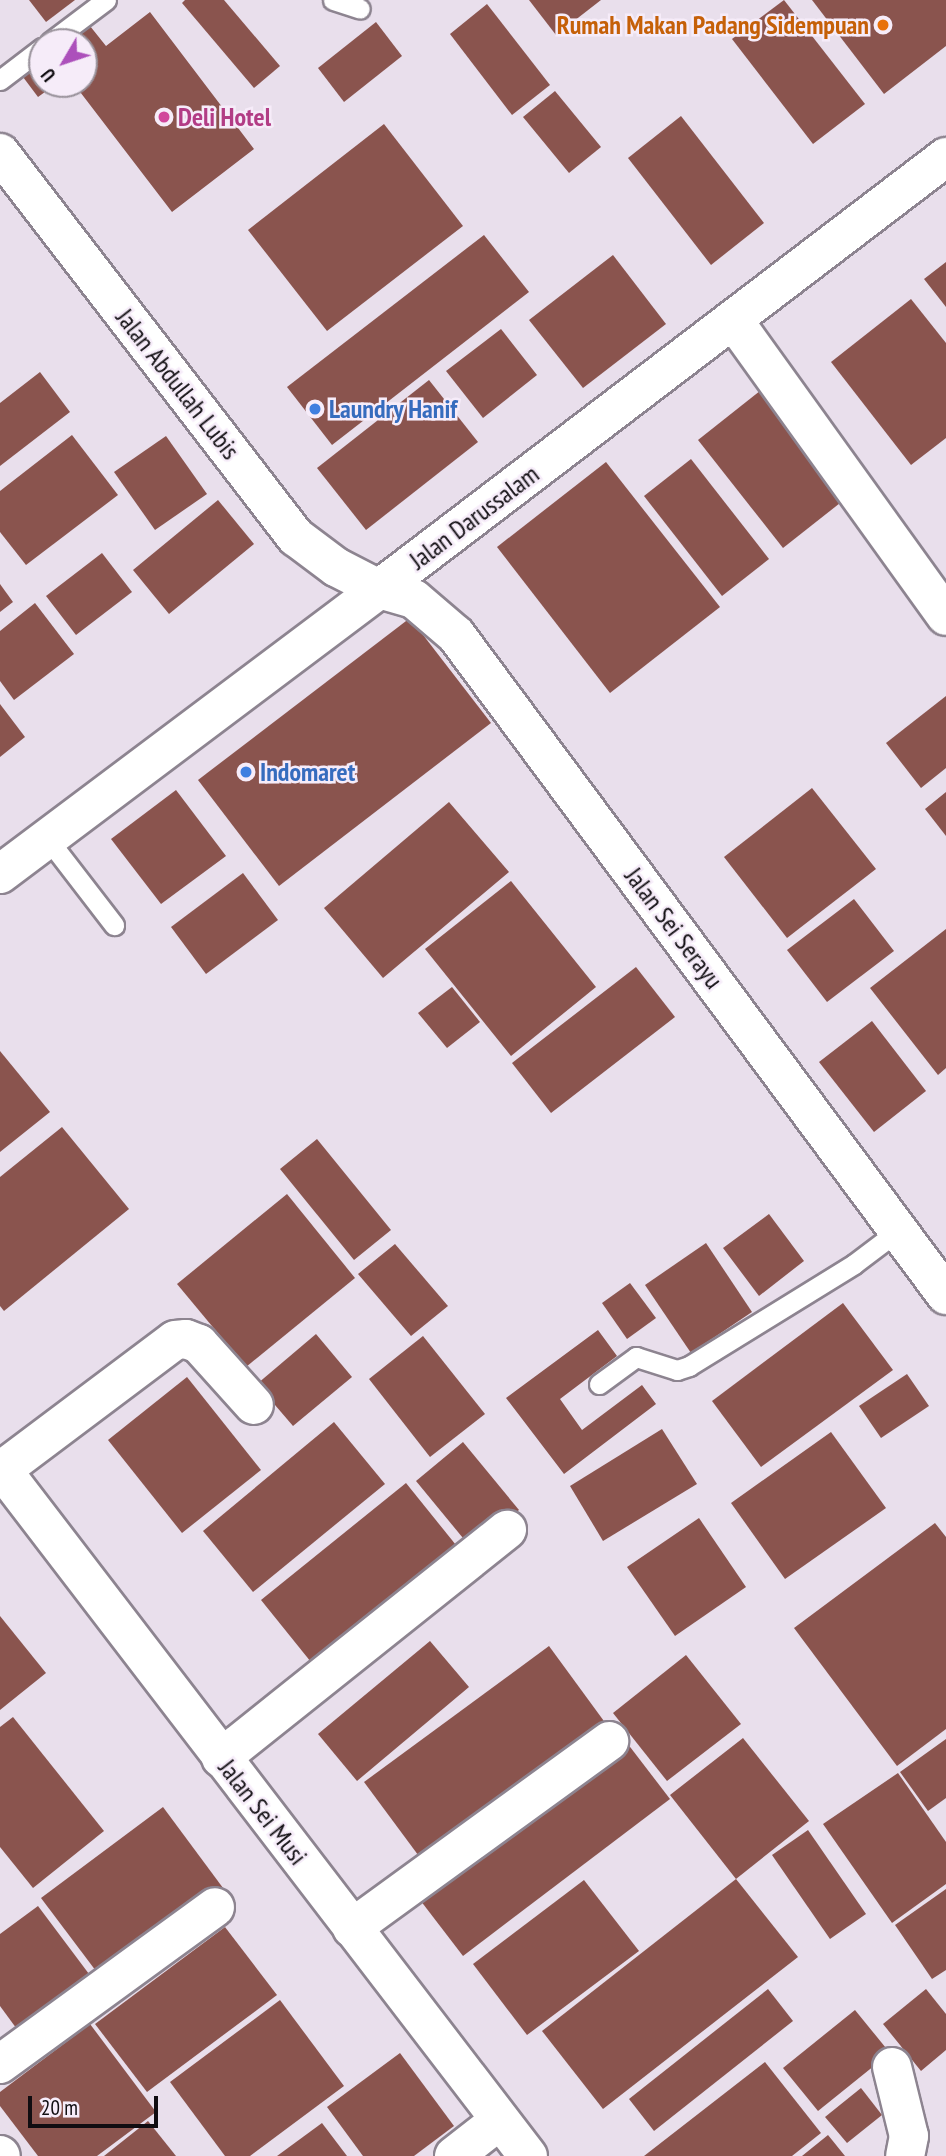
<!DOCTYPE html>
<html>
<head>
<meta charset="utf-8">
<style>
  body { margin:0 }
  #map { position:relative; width:946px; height:2156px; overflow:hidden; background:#e9dfec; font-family:"PT Sans Narrow",sans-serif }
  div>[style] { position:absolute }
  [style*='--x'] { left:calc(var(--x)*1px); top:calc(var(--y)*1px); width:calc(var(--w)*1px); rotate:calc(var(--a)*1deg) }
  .building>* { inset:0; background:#8a544e }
  .roads { filter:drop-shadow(2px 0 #8d8490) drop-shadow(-2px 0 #8d8490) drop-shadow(0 2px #8d8490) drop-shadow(0 -2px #8d8490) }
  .service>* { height:19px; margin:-9.5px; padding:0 9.5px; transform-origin:9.5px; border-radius:9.5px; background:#fff }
  .minor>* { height:38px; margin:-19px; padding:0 19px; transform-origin:19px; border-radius:19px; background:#fff }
  .tertiary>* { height:38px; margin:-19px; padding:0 19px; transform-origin:19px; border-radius:19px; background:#fff }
  .dots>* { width:19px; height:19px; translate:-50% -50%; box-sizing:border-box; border:4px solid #f6ecf9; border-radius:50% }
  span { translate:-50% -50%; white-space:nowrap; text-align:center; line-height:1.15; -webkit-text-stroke:5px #f6ecf9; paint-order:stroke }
  .food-label { font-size:26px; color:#c56008; font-weight:700 }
  .right { translate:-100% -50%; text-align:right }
  .hotel-label { font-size:26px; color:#b23c85; font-weight:700 }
  .left { translate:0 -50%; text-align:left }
  .street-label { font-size:26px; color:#100d11 }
  .shop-label { font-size:26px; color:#366cbe; font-weight:700 }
  .north { position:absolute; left:28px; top:28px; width:70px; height:70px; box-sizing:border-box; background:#f6ecf9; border:2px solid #9a939c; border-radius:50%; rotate:231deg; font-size:19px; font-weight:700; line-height:28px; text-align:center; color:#100d11 }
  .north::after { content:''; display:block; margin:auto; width:24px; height:32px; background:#ac50bb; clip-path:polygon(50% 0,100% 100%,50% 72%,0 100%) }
  .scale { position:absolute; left:28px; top:2096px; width:130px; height:32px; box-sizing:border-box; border:4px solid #100d11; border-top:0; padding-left:9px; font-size:21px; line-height:24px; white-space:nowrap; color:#100d11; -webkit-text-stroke:5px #f6ecf9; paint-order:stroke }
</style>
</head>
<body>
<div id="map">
  <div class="building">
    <div style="clip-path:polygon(29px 0,75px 0,46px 22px)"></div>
    <div style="clip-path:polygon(185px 0,224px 0,280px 66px,254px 88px,182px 3px)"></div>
    <div style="clip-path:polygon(529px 0,601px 0,556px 35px)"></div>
    <div style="clip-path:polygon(784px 0,865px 104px,813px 144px,732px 39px)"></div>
    <div style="clip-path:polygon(812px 0,946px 0,946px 46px,884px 94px)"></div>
    <div style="clip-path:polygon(487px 4px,550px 85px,512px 115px,450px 34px)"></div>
    <div style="clip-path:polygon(150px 12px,254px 149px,172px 212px,74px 84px,84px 84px,84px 42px,69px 42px,90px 26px,106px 46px)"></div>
    <div style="clip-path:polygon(376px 22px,402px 56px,344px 102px,318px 68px)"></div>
    <div style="clip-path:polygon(42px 62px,42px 84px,56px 84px,38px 97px,23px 77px)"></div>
    <div style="clip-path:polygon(555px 91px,601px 147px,569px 173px,523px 117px)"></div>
    <div style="clip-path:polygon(681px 116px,764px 223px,711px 265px,628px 158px)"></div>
    <div style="clip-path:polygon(384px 124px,463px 226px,327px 331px,248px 230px)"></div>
    <div style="clip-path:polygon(484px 235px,529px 292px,332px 445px,287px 387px)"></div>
    <div style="clip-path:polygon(613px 255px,666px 324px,583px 388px,529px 320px)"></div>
    <div style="clip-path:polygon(946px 262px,946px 307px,924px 279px)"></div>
    <div style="clip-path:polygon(911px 299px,946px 343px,946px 438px,911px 465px,831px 362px)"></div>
    <div style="clip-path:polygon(501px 329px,537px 375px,483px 418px,446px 371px)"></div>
    <div style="clip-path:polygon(40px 372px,70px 412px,0 466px,0 403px)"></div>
    <div style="clip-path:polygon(429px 380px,478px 442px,366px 530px,317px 468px)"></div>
    <div style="clip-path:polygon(770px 383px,854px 492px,783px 548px,698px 440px)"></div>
    <div style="clip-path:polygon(72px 435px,118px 495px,26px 565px,0 532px,0 491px)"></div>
    <div style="clip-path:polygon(166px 436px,207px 494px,155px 530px,114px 472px)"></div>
    <div style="clip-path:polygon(691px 459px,769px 559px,722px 596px,644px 496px)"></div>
    <div style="clip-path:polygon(606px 462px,720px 607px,610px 693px,497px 547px)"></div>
    <div style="clip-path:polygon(218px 500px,254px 544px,169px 614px,133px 570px)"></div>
    <div style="clip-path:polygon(102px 553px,132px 592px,76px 635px,46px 596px)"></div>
    <div style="clip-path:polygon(0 584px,13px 602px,0 612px)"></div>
    <div style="clip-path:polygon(35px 603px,74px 654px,14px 700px,0 681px,0 631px)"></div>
    <div style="clip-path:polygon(410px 618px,491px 723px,279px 886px,198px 780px)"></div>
    <div style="clip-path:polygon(946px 696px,946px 768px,921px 788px,886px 743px)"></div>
    <div style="clip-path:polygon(0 704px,25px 737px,0 757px)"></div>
    <div style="clip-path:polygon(812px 788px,876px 869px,787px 938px,724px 857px)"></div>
    <div style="clip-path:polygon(176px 790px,226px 856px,161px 904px,111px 839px)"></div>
    <div style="clip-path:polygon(946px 792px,946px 836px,925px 809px)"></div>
    <div style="clip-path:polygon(449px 802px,509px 872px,383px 978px,324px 908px)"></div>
    <div style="clip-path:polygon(243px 873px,278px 920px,206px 974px,171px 927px)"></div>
    <div style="clip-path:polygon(511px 881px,596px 987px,511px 1056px,425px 949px)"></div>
    <div style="clip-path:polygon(854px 899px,894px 951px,827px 1002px,787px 950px)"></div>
    <div style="clip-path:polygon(946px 929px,946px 1068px,938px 1075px,870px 988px)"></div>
    <div style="clip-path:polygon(636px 967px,675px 1017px,551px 1113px,512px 1063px)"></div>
    <div style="clip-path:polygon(452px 987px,480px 1022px,447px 1048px,418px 1013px)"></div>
    <div style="clip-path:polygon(872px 1021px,926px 1091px,874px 1132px,819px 1062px)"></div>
    <div style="clip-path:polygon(0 1051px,50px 1112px,0 1152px)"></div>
    <div style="clip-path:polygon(62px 1127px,129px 1209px,4px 1311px,0 1306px,0 1177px)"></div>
    <div style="clip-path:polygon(317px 1139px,391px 1230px,354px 1260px,280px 1169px)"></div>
    <div style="clip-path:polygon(287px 1194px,355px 1278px,246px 1367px,177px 1284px)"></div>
    <div style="clip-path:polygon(769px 1214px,804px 1261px,759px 1296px,723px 1248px)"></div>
    <div style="clip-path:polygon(706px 1243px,752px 1312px,691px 1353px,645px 1285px)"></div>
    <div style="clip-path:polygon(395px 1244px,448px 1306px,411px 1336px,358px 1274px)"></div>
    <div style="clip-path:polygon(630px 1283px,656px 1318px,627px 1339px,602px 1303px)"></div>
    <div style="clip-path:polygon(843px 1303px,893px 1370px,761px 1467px,712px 1401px)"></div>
    <div style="clip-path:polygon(598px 1330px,617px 1356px,560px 1399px,582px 1430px,642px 1385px,656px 1404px,564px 1474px,506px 1398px)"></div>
    <div style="clip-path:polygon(316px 1334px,352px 1377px,293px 1426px,257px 1384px)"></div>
    <div style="clip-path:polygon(423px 1336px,485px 1414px,430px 1457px,369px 1379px)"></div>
    <div style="clip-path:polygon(907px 1374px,929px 1406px,881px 1438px,859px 1406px)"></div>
    <div style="clip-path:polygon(187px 1377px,261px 1470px,182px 1533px,108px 1440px)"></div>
    <div style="clip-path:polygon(334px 1422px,385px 1484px,253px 1592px,203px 1531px)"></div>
    <div style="clip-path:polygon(662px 1429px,697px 1484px,603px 1541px,570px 1486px)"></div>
    <div style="clip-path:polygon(831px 1432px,886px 1508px,785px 1579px,731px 1503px)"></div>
    <div style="clip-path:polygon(463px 1442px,519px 1510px,472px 1549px,416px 1481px)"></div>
    <div style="clip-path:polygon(406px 1483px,464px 1555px,319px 1672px,261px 1600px)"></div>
    <div style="clip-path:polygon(699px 1518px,746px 1587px,675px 1636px,627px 1567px)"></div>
    <div style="clip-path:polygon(935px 1523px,946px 1537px,946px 1729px,897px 1766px,794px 1628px)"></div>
    <div style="clip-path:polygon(0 1616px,46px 1673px,0 1710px)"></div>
    <div style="clip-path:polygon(430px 1641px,469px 1687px,357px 1781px,318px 1734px)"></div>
    <div style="clip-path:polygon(549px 1646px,609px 1728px,424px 1863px,364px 1782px)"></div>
    <div style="clip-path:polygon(686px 1655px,741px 1724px,667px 1781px,613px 1713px)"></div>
    <div style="clip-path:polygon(13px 1717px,104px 1831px,33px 1888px,0 1847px,0 1727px)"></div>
    <div style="clip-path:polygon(743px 1738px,809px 1821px,736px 1879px,670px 1795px)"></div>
    <div style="clip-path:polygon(624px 1739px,670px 1799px,463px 1956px,417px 1896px)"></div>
    <div style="clip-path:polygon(946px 1739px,946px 1798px,928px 1811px,900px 1772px)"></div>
    <div style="clip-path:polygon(898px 1773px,946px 1842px,946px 1884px,892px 1923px,823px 1824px)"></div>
    <div style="clip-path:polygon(163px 1807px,226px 1892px,105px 1983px,41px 1898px)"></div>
    <div style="clip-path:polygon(808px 1830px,866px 1914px,830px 1939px,772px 1855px)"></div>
    <div style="clip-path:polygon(736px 1879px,798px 1957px,603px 2109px,542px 2031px)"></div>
    <div style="clip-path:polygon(584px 1880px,639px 1951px,527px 2035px,473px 1964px)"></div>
    <div style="clip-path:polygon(946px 1889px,946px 1970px,932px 1979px,895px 1925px)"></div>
    <div style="clip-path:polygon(38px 1906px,95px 1982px,22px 2036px,0 2006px,0 1934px)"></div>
    <div style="clip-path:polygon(225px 1927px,277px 1995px,147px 2092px,95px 2024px)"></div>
    <div style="clip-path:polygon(768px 1989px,793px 2021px,654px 2131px,629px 2099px)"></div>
    <div style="clip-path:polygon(926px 1989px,946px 2014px,946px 2050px,921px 2071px,883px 2024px)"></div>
    <div style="clip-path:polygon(280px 2000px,344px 2086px,250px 2156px,225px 2156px,170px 2082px)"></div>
    <div style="clip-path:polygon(855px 2010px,890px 2053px,818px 2111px,783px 2068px)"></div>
    <div style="clip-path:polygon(90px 2024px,156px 2112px,97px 2156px,38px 2156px,0 2106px,0 2092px)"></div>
    <div style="clip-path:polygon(400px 2053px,454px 2126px,414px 2156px,363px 2156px,327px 2107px)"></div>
    <div style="clip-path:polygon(765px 2062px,821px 2133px,792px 2156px,644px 2156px)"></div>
    <div style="clip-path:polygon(861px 2088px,882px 2115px,847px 2143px,825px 2117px)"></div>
    <div style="clip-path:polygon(148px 2121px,176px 2156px,104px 2156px)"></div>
    <div style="clip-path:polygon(322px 2123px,347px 2156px,277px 2156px)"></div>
    <div style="clip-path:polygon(828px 2135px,845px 2156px,802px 2156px)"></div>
  </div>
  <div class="roads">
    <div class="service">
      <div style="--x:333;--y:0;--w:28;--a:18"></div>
      <div style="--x:50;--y:42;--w:70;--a:-36.9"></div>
      <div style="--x:0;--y:80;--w:53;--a:-37.3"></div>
      <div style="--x:47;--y:838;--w:110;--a:52.4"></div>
      <div style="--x:599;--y:1384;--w:46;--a:-36.1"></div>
      <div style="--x:636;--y:1357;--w:43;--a:17.6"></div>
      <div style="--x:677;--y:1370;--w:13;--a:-18"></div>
      <div style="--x:689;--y:1366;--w:194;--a:-31.7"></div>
      <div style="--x:854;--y:1264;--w:56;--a:-37.1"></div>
    </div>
    <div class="minor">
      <div style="--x:734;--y:321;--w:363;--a:54.3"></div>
      <div style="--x:0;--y:874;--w:474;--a:-36.9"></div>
      <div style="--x:0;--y:1467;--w:868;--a:52.54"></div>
      <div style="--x:2;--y:1470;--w:216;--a:-36.9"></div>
      <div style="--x:175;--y:1340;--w:11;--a:-5"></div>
      <div style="--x:186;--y:1339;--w:14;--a:21"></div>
      <div style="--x:199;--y:1344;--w:82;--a:48"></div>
      <div style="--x:221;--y:1758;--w:366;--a:-38.6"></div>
      <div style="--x:352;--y:1928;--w:318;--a:-36"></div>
      <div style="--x:0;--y:2064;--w:266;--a:-36.1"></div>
      <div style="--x:892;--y:2067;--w:71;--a:76.2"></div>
      <div style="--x:909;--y:2136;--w:20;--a:101"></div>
      <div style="--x:0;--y:2155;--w:1;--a:45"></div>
      <div style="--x:454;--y:2156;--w:58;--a:-38"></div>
    </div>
    <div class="tertiary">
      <div style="--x:0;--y:153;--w:485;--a:52.4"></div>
      <div style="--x:296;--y:537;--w:50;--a:36.9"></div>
      <div style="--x:336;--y:567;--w:48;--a:27.1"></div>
      <div style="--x:379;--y:589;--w:36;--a:16"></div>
      <div style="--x:414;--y:599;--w:55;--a:40.6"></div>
      <div style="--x:456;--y:635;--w:822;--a:53.41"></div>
      <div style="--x:379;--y:589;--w:713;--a:-37.3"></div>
    </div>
  </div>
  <div class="dots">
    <div style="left:883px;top:25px;background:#e8710a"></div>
    <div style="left:164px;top:117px;background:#d1479c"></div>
    <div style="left:315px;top:409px;background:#3f7fe0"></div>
    <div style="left:246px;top:772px;background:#3f7fe0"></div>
  </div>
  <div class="food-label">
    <span class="right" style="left:869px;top:25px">Rumah Makan Padang Sidempuan</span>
  </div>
  <div class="hotel-label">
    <span class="left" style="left:178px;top:117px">Deli Hotel</span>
  </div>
  <div class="street-label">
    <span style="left:178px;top:384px;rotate:52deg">Jalan Abdullah Lubis</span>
    <span style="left:474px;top:517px;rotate:-37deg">Jalan Darussalam</span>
    <span style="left:674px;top:928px;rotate:53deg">Jalan Sei Serayu</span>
    <span style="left:263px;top:1812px;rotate:52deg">Jalan Sei Musi</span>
  </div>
  <div class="shop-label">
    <span class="left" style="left:329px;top:409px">Laundry Hanif</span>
    <span class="left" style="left:260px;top:772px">Indomaret</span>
  </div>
  <div class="north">U</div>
  <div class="scale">20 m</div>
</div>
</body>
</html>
